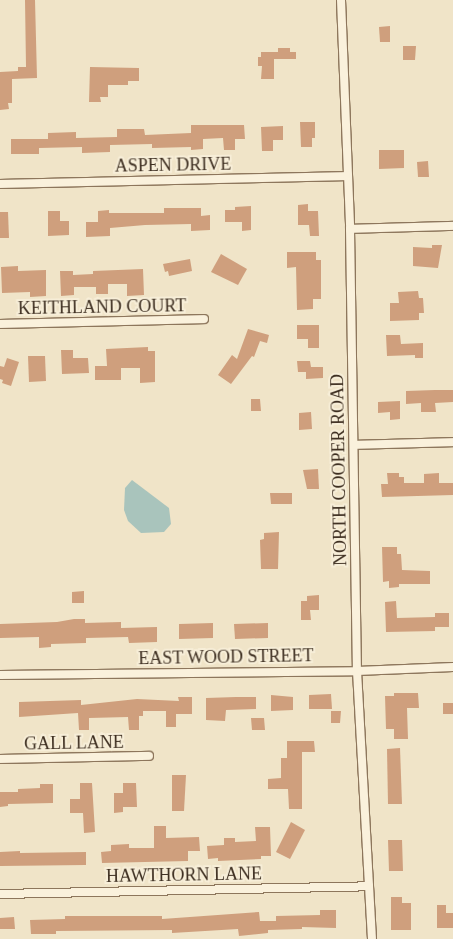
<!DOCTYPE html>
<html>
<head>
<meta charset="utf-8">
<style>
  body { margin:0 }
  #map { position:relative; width:453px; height:939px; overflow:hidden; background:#f0e4c8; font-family:"Times New Roman",serif }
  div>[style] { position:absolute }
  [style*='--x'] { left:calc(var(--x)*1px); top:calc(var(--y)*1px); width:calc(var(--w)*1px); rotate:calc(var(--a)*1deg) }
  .water>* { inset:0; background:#a9c4bc }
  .building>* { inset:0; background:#cf9f7d }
  .roads { filter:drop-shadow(1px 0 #8d765c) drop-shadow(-1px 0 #8d765c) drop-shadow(0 1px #8d765c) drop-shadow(0 -1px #8d765c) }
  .minor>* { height:8px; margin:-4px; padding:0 4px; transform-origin:4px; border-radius:4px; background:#faf1dc }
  span { translate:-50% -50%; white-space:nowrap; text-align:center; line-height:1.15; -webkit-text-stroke:4px #f7eed8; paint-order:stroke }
  .street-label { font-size:18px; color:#3d2e20 }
</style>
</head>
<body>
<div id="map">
  <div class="water">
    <div style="clip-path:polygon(132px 480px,169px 508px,171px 524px,164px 532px,141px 533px,128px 521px,124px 510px,125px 488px)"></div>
  </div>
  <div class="building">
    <div style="clip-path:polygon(25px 0,35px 0,37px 78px,12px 79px,12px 103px,8px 103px,9px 109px,0 110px,0 72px,18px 71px,18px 67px,26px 67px)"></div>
    <div style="clip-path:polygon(390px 26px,390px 42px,380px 42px,379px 27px)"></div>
    <div style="clip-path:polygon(403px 46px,416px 46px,415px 60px,403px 60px)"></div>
    <div style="clip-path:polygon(278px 48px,290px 48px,290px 52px,296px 52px,296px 59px,274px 59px,274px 79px,261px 79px,262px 66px,258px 66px,258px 57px,261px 57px,261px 52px,278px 52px)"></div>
    <div style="clip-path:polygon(90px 67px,139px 68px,139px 81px,128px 81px,128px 85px,108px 85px,108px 97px,100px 97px,101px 102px,89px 102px)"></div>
    <div style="clip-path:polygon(300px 122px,315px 122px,315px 138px,312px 138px,312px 147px,301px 147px)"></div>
    <div style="clip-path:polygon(191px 125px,244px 125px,245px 139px,235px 139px,235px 150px,224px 150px,223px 138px,203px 139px,203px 149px,191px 150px,191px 147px,152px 148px,152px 144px,110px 145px,110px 152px,82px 153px,82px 147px,39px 148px,39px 154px,11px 154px,11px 139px,48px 139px,48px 133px,76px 132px,76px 138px,117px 137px,117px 129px,144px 129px,145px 135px,191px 133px)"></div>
    <div style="clip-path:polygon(283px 126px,283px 140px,273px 140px,273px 151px,262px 151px,261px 127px)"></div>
    <div style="clip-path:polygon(379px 150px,404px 150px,404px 168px,379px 169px)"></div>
    <div style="clip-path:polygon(428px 161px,429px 177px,418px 177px,417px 162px)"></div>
    <div style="clip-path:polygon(308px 204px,308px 211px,318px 211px,319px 236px,310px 236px,309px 225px,298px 225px,298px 205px)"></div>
    <div style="clip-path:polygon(251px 206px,251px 230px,242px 231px,242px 222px,225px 222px,225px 210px,235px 210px,235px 207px)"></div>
    <div style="clip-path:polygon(164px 208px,201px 208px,201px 216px,210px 215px,210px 230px,191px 231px,191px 224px,145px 225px,110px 228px,110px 236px,86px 237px,86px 222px,98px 222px,98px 211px,109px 210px,109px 213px,164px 213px)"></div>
    <div style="clip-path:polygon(48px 211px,60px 211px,60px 221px,69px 221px,69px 235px,48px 236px)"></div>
    <div style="clip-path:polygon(0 212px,8px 212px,9px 238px,0 238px)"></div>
    <div style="clip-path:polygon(432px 245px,442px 245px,438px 268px,413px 266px,413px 247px,432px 248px)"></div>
    <div style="clip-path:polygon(287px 252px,316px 252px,316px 260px,321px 260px,321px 299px,313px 299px,313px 309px,297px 310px,296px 267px,287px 268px)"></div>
    <div style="clip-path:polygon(221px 254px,247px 269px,238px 285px,211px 272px)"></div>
    <div style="clip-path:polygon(190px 259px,192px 271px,169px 276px,168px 271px,165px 272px,163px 264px)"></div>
    <div style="clip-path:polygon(18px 266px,18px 271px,46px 270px,46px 296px,30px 297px,30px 292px,2px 293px,1px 267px)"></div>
    <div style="clip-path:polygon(143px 269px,144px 295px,127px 296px,127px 284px,108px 284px,108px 294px,96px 294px,96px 287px,74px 287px,74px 295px,61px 296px,60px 271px,73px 271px,73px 275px,93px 274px,93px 271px)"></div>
    <div style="clip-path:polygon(418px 291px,419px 298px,423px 298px,424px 313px,419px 313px,419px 320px,390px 321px,390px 303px,399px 303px,398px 292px)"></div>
    <div style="clip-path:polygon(297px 325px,319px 325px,319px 348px,308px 348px,308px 339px,297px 339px)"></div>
    <div style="clip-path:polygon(248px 329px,269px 335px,267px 343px,260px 341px,254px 357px,252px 356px,231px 384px,218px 375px,232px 355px,237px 359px)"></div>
    <div style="clip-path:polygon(386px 335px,400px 335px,401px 344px,423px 343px,423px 358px,415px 358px,415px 355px,387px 356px)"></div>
    <div style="clip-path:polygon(148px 347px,148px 351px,155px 351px,155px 382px,140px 383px,140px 368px,121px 368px,121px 380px,95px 380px,95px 366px,107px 366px,106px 349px)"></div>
    <div style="clip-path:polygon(61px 350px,73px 350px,73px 358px,88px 358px,89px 373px,62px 374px)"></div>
    <div style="clip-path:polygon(28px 356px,45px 356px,46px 381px,29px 382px)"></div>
    <div style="clip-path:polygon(7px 358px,19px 362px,11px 386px,2px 383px,3px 380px,0 379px,0 366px,4px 367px)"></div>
    <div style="clip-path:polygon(297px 361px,310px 361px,311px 367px,323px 367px,323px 378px,306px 379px,306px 372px,298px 372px)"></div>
    <div style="clip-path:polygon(435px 390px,453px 390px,453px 402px,435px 403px,436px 412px,421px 412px,421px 403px,406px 404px,406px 391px)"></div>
    <div style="clip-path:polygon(251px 399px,260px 399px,261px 411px,251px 411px)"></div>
    <div style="clip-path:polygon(400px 401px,400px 419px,390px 420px,390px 412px,378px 413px,378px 402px)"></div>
    <div style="clip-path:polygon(311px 412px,312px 429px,299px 430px,299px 413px)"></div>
    <div style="clip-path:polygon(318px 469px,319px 489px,307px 489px,303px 470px)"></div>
    <div style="clip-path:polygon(387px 473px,399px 473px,399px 477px,404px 477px,404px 483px,424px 483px,424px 474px,439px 473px,439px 483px,453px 483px,453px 495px,382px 497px,381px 484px,388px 484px)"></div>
    <div style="clip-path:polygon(270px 493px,292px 493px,292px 504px,271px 504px)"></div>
    <div style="clip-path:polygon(279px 532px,278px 569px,261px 569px,260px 540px,264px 539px,264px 533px)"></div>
    <div style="clip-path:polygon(382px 547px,397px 547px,397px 554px,401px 554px,402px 570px,430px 571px,430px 584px,399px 584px,399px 587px,389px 588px,389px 581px,383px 582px)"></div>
    <div style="clip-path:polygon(84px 591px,84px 603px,72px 603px,72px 592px)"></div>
    <div style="clip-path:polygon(319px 595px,319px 610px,310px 610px,311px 620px,301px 620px,301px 601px,307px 601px,307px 596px)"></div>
    <div style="clip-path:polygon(396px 601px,397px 618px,435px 617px,435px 613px,449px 613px,449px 627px,435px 627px,435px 631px,386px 632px,385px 602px)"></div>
    <div style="clip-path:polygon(74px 619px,85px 619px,85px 623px,121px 622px,121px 628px,157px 627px,157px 642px,129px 643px,128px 637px,86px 638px,86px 643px,51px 644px,51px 647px,39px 648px,39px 637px,0 638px,0 624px,57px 622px)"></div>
    <div style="clip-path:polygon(213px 623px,213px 638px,179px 639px,179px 624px)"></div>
    <div style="clip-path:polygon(268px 623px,268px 638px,235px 639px,234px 624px)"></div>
    <div style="clip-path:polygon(394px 693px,418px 693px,419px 708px,407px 708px,408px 739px,394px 739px,394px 729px,386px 729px,385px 696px,394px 696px)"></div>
    <div style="clip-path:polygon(331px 694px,332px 709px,309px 709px,309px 695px)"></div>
    <div style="clip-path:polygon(271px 695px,293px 697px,293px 710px,271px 711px)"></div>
    <div style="clip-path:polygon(178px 697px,192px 697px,192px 714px,176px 714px,176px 727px,166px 727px,166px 711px,143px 711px,143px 716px,139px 716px,139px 730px,129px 730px,128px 717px,89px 718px,89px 730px,79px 730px,78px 713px,19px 717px,19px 702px,81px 700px,81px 705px,137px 699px,179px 701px)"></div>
    <div style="clip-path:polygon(236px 697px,256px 697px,256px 709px,226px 710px,225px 721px,206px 720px,206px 698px)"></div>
    <div style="clip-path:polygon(443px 703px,453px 703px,453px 714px,443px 714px)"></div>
    <div style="clip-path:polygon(331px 711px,341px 711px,340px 723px,331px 723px)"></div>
    <div style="clip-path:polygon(251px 718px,264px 718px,265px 730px,252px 730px)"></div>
    <div style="clip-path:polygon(287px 741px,314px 741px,315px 752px,302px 752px,302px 809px,289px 809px,288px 789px,268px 789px,268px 779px,281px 778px,281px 758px,287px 758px)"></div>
    <div style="clip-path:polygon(400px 748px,402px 804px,388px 804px,387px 749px)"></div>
    <div style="clip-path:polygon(172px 775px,186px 775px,184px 811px,172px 811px)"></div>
    <div style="clip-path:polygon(80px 783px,92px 783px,95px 832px,84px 833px,83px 813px,70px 813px,70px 799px,80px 799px)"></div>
    <div style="clip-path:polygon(123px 783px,136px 783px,137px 807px,123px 807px,123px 812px,114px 813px,114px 793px,123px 793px)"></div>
    <div style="clip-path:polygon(40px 784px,53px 784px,53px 803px,8px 804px,8px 806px,0 807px,0 792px,18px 792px,18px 789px,40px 788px)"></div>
    <div style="clip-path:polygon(291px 822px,305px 830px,290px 859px,276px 852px)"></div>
    <div style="clip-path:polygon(154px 826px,166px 826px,166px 838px,199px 837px,200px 851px,188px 851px,188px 861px,102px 863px,101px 852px,111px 851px,111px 845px,129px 844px,129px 848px,154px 848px)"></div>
    <div style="clip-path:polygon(255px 827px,270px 827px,271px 856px,261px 856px,261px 859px,218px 861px,218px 858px,208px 859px,207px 846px,224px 845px,224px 838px,235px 838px,235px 842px,256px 841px)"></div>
    <div style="clip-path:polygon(388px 840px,402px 840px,403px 871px,389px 871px)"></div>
    <div style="clip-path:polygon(20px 851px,20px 853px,86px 852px,86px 865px,0 866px,0 852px)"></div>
    <div style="clip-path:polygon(391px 897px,402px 897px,402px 903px,411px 903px,411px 930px,391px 930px)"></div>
    <div style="clip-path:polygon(437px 905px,446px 905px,446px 913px,453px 913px,453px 928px,437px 928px)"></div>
    <div style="clip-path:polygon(320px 910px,336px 910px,336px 928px,302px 927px,302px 929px,268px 930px,268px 933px,239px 936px,238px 929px,172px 933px,172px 930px,56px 931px,56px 934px,31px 934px,30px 920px,65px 919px,65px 916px,162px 916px,162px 919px,259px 912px,260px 921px,276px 921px,276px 916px,320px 915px)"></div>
    <div style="clip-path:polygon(14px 917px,15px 929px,0 929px,0 918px)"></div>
  </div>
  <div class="roads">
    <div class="minor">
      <div style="--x:341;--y:0;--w:229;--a:87.7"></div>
      <div style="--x:350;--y:229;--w:442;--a:89.1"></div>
      <div style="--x:357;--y:671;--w:268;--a:86.8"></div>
      <div style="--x:0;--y:184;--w:346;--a:-1.3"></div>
      <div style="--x:350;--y:229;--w:103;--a:-1.7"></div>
      <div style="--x:0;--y:324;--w:204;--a:-1.4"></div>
      <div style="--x:354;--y:445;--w:99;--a:-1.7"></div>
      <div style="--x:0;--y:675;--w:357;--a:-0.6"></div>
      <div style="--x:357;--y:671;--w:96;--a:-2.4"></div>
      <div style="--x:0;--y:759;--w:149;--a:-1.2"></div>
      <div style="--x:0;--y:894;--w:369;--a:-1.2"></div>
    </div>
  </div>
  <div class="street-label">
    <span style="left:173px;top:165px;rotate:-1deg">ASPEN DRIVE</span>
    <span style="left:102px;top:307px;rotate:-1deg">KEITHLAND COURT</span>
    <span style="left:339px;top:470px;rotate:-91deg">NORTH COOPER ROAD</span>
    <span style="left:226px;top:657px;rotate:-1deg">EAST WOOD STREET</span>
    <span style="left:74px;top:743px;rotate:-1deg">GALL LANE</span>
    <span style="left:184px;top:875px;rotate:-1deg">HAWTHORN LANE</span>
  </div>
</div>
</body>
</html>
